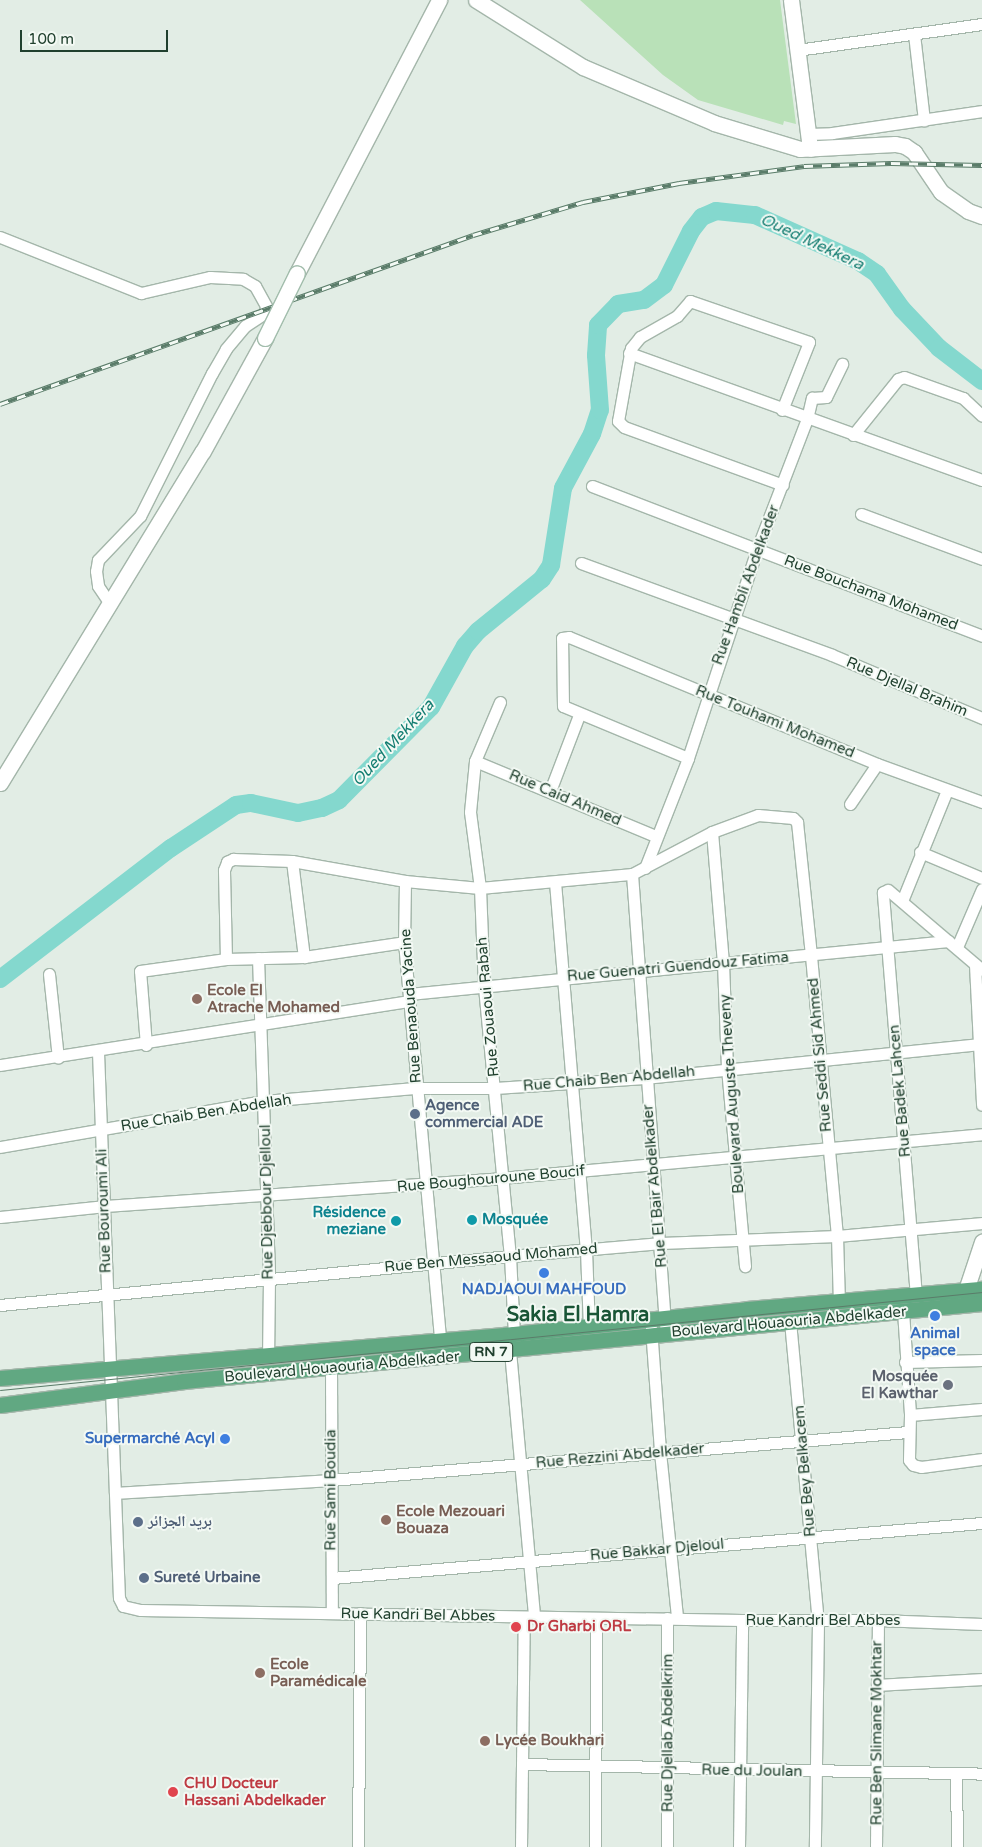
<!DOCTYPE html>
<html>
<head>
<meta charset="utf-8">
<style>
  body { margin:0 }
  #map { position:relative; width:982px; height:1847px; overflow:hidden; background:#e2ede5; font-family:"Varela Round","Noto Naskh Arabic",sans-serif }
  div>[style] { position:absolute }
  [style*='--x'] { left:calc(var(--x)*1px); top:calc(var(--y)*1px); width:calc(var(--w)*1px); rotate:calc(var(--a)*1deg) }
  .green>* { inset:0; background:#b9e1b8 }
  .river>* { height:18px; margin:-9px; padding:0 9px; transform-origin:9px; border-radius:9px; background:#84d8ce }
  .roads { filter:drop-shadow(1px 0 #a4b6aa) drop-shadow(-1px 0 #a4b6aa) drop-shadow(0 1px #a4b6aa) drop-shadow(0 -1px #a4b6aa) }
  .minor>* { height:11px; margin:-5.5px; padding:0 5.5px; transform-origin:5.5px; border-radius:5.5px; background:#fff }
  .tertiary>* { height:15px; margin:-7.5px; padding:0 7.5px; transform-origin:7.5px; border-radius:7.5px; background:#fff }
  .secondary>* { height:15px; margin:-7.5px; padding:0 7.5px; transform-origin:7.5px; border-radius:7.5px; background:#fff }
  .primary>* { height:15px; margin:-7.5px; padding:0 7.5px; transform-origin:7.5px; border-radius:7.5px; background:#61a882 }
  .tram>* { height:1px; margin:-0.5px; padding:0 0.5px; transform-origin:0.5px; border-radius:0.5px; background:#5a7c69 }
  .rail>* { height:5px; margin-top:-2.5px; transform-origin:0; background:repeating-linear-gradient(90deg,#f3f9f4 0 9px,#5a7c69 0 18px); box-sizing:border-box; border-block:1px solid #5a7c69 }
  .bridges { filter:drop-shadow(1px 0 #a2bdac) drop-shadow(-1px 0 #a2bdac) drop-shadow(0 1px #a2bdac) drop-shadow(0 -1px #a2bdac) }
  .secondary-bridge>* { height:15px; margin:-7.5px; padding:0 7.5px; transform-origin:7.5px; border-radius:7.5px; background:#fff }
  .dots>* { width:14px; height:14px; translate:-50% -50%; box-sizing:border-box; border:2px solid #f3f9f4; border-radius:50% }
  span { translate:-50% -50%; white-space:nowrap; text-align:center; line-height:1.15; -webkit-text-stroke:4px #f3f9f4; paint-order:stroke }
  .shield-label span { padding:1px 4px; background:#f3f9f4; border:1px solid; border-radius:4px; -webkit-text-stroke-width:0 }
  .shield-label { font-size:14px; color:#20402e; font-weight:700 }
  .street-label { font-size:15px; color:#20402e }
  .education-label { font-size:15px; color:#785e54; font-weight:700 }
  .left { translate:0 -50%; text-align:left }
  .service-label { font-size:15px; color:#4e5e75; font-weight:700 }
  .culture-label { font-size:15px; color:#0d838f; font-weight:700 }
  .right { translate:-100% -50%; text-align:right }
  .shop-label { font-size:15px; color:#366cbe; font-weight:700 }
  .worship-label { font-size:15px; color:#5b616d; font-weight:700 }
  .health-label { font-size:15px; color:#be3a42; font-weight:700 }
  .water-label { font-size:16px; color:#137d71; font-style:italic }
  .district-label { font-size:20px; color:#195536; font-weight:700 }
  .scale { position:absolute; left:20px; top:30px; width:148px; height:22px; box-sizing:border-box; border:2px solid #20402e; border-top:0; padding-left:6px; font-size:15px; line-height:18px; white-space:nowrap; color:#20402e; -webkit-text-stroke:4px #f3f9f4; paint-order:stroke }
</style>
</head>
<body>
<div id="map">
  <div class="green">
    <div style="clip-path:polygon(580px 0,780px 0,796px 124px,784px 121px,783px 125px,698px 100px,663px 75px)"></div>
  </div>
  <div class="river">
    <div style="--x:0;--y:979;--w:215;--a:-37.5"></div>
    <div style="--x:171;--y:848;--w:78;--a:-33.5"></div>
    <div style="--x:236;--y:805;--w:15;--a:-8"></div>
    <div style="--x:251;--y:803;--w:48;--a:12"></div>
    <div style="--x:298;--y:813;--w:25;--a:-12"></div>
    <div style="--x:322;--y:808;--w:19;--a:-25"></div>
    <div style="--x:339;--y:800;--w:131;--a:-45.3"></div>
    <div style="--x:431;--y:707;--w:70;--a:-60.9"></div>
    <div style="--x:465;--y:646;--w:20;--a:-49"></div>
    <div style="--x:478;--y:631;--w:82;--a:-39.1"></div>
    <div style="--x:542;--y:579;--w:17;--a:-57"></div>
    <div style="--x:551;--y:565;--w:78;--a:-81.1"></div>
    <div style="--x:563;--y:488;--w:61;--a:-61.8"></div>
    <div style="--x:592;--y:434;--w:25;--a:-72"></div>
    <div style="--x:600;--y:410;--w:55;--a:-94.2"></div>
    <div style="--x:596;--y:355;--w:30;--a:-86"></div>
    <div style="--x:598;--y:325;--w:29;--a:-46"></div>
    <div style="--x:618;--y:304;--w:26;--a:-9"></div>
    <div style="--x:644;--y:300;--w:25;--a:-37"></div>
    <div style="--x:664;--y:285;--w:60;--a:-63.4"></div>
    <div style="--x:691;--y:231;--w:18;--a:-52"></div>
    <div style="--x:702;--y:217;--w:15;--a:-23"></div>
    <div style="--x:716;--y:211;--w:39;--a:6"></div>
    <div style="--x:755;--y:215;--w:113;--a:24.1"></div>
    <div style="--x:858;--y:261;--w:23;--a:34"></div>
    <div style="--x:877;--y:274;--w:43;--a:54.5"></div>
    <div style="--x:902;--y:309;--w:54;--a:46.5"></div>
    <div style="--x:939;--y:348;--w:54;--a:37.5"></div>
  </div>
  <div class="roads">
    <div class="minor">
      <div style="--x:914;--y:34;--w:87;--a:83.4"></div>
      <div style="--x:797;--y:50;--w:187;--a:-8"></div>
      <div style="--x:808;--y:134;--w:24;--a:-2"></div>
      <div style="--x:832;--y:133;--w:152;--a:-8.3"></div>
      <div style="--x:0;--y:237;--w:152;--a:21.7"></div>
      <div style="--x:141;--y:293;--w:71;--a:-13.1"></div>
      <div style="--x:210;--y:277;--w:33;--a:3"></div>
      <div style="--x:243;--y:279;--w:14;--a:30"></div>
      <div style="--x:255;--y:286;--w:23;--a:61"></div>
      <div style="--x:266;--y:306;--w:7;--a:98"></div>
      <div style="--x:265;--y:313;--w:24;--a:147"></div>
      <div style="--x:245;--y:326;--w:30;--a:130"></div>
      <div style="--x:226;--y:349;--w:28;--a:120"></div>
      <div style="--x:212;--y:373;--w:160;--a:116.7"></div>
      <div style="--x:140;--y:516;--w:61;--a:133.7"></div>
      <div style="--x:98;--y:560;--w:11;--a:100"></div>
      <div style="--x:96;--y:571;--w:15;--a:82"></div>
      <div style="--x:98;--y:586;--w:22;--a:56"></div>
      <div style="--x:629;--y:353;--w:375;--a:19.8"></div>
      <div style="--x:782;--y:410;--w:73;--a:-68.3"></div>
      <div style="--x:809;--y:342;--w:126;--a:-161"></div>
      <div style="--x:690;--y:301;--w:20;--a:131"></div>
      <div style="--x:677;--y:316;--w:43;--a:150.4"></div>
      <div style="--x:640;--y:337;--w:14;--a:129"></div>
      <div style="--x:631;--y:348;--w:74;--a:100.1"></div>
      <div style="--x:618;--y:421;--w:8;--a:45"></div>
      <div style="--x:624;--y:427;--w:169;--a:20"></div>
      <div style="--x:853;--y:435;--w:72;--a:-51.2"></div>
      <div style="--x:898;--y:379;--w:6;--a:-18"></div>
      <div style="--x:904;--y:377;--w:63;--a:19.6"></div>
      <div style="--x:963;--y:398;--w:26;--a:43"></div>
      <div style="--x:592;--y:486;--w:418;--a:21"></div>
      <div style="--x:861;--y:514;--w:129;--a:20.4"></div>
      <div style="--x:581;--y:563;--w:267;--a:20.1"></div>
      <div style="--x:832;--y:655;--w:163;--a:22.8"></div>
      <div style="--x:500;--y:702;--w:64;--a:113"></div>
      <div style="--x:475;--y:761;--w:51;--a:95.6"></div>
      <div style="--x:470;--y:812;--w:77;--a:82.5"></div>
      <div style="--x:480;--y:888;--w:99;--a:87.7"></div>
      <div style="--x:484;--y:987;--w:270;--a:84.5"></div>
      <div style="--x:510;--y:1256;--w:78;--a:87.1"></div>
      <div style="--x:688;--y:758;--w:135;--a:-157.4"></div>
      <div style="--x:563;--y:706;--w:68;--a:-90.8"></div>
      <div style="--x:562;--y:638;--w:7;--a:-8"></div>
      <div style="--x:569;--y:637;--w:333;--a:22.4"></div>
      <div style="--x:877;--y:764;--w:112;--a:19.9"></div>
      <div style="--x:475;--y:761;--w:195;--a:22.6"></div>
      <div style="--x:550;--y:791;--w:81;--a:-69.1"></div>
      <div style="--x:850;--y:804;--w:48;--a:-56"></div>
      <div style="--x:712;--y:832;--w:131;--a:85.2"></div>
      <div style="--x:723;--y:963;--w:105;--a:87.8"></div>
      <div style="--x:727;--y:1068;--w:199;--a:84.8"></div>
      <div style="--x:920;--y:852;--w:67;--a:22.8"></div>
      <div style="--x:292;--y:861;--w:97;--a:82.9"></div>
      <div style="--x:645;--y:868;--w:118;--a:-68.6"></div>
      <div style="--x:688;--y:758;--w:220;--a:-71.7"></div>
      <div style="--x:757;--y:549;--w:139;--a:-69"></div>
      <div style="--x:807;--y:419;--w:22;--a:-77"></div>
      <div style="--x:812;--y:398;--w:14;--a:-4"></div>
      <div style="--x:826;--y:397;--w:37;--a:-64"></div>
      <div style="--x:632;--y:874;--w:453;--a:85.8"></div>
      <div style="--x:405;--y:881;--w:61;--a:90.9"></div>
      <div style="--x:404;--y:942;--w:400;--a:84.8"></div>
      <div style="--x:555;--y:882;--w:369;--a:85.2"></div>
      <div style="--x:586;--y:1250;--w:77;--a:87.8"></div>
      <div style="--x:902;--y:901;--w:120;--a:-67.9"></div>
      <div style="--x:957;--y:947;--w:63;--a:-66.7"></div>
      <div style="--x:258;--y:958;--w:321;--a:88"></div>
      <div style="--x:269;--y:1279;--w:77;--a:90.7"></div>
      <div style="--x:226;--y:959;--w:89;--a:-91.3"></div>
      <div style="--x:224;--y:870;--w:9;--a:-69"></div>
      <div style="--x:227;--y:862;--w:7;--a:-27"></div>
      <div style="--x:233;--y:859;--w:59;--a:1.9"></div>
      <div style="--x:292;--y:861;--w:115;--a:10"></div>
      <div style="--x:405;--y:881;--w:75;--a:5.3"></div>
      <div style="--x:480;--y:888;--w:153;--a:-5.3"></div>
      <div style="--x:632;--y:874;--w:90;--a:-27.7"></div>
      <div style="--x:712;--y:832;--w:49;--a:-20.3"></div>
      <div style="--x:758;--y:815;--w:35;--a:5"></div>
      <div style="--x:793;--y:818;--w:6;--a:45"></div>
      <div style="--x:797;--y:822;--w:135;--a:84"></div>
      <div style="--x:811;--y:956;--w:281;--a:84.7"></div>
      <div style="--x:837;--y:1236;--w:66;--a:88.3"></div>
      <div style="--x:975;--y:965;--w:140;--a:87.1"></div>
      <div style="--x:49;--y:974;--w:84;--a:83.9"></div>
      <div style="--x:409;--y:994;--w:542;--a:-5.62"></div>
      <div style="--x:146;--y:1045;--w:74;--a:-94.6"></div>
      <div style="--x:140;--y:971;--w:87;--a:-7.9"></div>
      <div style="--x:226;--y:959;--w:78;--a:-1.5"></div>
      <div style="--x:304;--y:957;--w:101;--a:-8.5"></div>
      <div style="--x:98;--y:1052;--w:546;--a:87.8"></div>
      <div style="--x:119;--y:1598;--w:9;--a:63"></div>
      <div style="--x:123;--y:1606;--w:18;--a:13"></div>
      <div style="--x:141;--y:1610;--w:601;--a:0.95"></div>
      <div style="--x:742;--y:1620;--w:136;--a:0"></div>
      <div style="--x:878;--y:1620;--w:104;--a:2.2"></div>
      <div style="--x:0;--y:1065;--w:414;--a:-8.9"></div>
      <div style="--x:0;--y:1147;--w:268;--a:-9.9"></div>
      <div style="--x:264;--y:1101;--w:154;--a:-4.9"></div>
      <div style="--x:417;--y:1088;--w:78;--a:0"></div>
      <div style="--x:495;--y:1088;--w:150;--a:-3.8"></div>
      <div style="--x:645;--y:1078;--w:339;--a:-5.8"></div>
      <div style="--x:0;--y:1217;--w:106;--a:-6"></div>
      <div style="--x:105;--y:1206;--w:397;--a:-4"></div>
      <div style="--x:501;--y:1178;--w:483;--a:-5.2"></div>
      <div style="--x:916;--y:1296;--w:405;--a:-94.7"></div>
      <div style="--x:883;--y:892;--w:5;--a:-22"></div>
      <div style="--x:888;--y:890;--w:123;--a:40.4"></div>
      <div style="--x:0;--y:1305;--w:512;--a:-5.49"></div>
      <div style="--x:510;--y:1256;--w:152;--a:-4.9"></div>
      <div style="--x:661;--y:1243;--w:176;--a:-2.3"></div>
      <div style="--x:837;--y:1236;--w:146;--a:-5.1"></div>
      <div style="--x:903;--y:1311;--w:104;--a:86.1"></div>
      <div style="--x:910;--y:1415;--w:45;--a:91.3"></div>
      <div style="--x:909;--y:1460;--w:6;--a:51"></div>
      <div style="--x:913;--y:1465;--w:8;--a:14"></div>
      <div style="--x:921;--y:1467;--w:62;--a:-7.5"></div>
      <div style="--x:790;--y:1321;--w:301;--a:84.7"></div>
      <div style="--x:818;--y:1621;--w:226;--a:90.8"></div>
      <div style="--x:651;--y:1328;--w:124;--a:85.8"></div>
      <div style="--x:660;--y:1452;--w:166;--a:84.1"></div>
      <div style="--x:510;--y:1351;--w:267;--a:84.8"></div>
      <div style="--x:905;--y:1362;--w:77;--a:-1.5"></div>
      <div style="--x:331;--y:1368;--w:245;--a:89.8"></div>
      <div style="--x:910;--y:1415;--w:72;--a:-4.8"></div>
      <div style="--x:115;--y:1493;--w:216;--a:-3.4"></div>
      <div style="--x:331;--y:1480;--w:579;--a:-4.76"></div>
      <div style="--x:332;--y:1578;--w:652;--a:-4.84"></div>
      <div style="--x:877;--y:1685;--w:105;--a:-3.3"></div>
      <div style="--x:522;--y:1764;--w:460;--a:1.2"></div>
      <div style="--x:956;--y:1774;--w:73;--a:89.2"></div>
      <div style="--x:358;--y:1847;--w:234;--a:-89.5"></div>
      <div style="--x:521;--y:1847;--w:230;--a:-89.3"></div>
      <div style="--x:595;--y:1847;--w:229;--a:-89.7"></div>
      <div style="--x:667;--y:1847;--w:229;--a:-90"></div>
      <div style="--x:739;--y:1847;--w:227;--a:-89.2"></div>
      <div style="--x:876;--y:1847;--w:227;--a:-89.5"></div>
    </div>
    <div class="tertiary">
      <div style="--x:791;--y:0;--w:150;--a:82.7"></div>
      <div style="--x:968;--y:1303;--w:13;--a:-99"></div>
      <div style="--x:966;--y:1290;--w:51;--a:-71.6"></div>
    </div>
    <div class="secondary">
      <div style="--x:476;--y:0;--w:126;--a:32.1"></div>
      <div style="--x:583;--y:67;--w:142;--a:23.1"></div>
      <div style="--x:714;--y:123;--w:90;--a:16.8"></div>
      <div style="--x:800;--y:149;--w:95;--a:-3"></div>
      <div style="--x:895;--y:144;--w:10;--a:11"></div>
      <div style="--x:905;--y:146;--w:11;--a:34"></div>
      <div style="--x:914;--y:152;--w:48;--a:56"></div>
      <div style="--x:941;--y:192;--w:33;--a:35"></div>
      <div style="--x:968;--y:211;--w:15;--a:20"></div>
      <div style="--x:297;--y:273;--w:308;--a:-62.5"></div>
      <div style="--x:0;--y:783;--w:389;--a:-58.6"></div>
      <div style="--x:203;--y:451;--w:129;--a:-61.2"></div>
    </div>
    <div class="primary">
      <div style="--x:0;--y:1378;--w:516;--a:-4.89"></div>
      <div style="--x:514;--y:1334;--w:234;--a:-6.1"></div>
      <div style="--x:747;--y:1309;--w:236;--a:-4.9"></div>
      <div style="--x:0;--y:1405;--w:186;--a:-7.4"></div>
      <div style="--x:184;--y:1381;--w:802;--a:-5.58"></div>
    </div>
  </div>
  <div class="tram">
    <div style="--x:0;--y:1390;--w:987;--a:-5.7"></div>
  </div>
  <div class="rail">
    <div style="--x:0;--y:404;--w:502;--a:-19.66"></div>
    <div style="--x:473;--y:235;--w:115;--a:-16.7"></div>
    <div style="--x:583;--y:202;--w:98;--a:-11.2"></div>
    <div style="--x:679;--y:183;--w:126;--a:-7.7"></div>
    <div style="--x:804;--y:166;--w:87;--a:-2"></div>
    <div style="--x:891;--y:163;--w:91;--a:1.3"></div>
  </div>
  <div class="bridges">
    <div class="secondary-bridge">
      <div style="--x:265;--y:338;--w:72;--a:-63.8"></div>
    </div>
  </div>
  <div class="dots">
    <div style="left:197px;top:999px;background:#8d6e63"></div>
    <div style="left:415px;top:1114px;background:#5c6f8a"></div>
    <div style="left:472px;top:1220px;background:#0f9aa8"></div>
    <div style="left:396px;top:1221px;background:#0f9aa8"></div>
    <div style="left:544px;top:1273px;background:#3f7fe0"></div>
    <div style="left:935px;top:1316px;background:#3f7fe0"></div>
    <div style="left:948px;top:1385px;background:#6b7280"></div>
    <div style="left:225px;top:1439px;background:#3f7fe0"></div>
    <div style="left:386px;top:1520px;background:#8d6e63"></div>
    <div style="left:138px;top:1522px;background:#5c6f8a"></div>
    <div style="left:144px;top:1578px;background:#5c6f8a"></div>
    <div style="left:516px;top:1627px;background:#e0444e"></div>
    <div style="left:260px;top:1673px;background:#8d6e63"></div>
    <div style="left:485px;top:1741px;background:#8d6e63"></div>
    <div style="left:173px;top:1792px;background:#e0444e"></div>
  </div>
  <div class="shield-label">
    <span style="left:491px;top:1352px">RN 7</span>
  </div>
  <div class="street-label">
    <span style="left:746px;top:585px;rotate:-70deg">Rue Hambli Abdelkader</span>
    <span style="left:871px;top:593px;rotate:21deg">Rue Bouchama Mohamed</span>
    <span style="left:907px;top:687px;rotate:23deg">Rue Djellal Brahim</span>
    <span style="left:775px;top:722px;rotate:22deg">Rue Touhami Mohamed</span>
    <span style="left:565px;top:798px;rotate:23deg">Rue Caid Ahmed</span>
    <span style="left:678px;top:967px;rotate:-5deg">Rue Guenatri Guendouz Fatima</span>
    <span style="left:411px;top:1006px;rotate:-94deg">Rue Benaouda Yacine</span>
    <span style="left:488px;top:1007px;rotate:-95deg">Rue Zouaoui Rabah</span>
    <span style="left:820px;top:1055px;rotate:-95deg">Rue Seddi Sid Ahmed</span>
    <span style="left:609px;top:1079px;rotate:-5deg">Rue Chaib Ben Abdellah</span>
    <span style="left:900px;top:1091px;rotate:-95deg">Rue Badek Lahcen</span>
    <span style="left:732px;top:1094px;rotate:-94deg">Boulevard Auguste Theveny</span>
    <span style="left:206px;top:1113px;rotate:-9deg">Rue Chaib Ben Abdellah</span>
    <span style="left:491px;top:1179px;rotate:-5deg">Rue Boughouroune Boucif</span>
    <span style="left:655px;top:1186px;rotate:-95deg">Rue El Bair Abdelkader</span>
    <span style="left:267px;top:1202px;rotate:-91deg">Rue Djebbour Djelloul</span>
    <span style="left:104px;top:1211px;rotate:-92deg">Rue Bouroumi Ali</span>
    <span style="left:491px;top:1258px;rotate:-5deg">Rue Ben Messaoud Mohamed</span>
    <span style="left:789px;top:1322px;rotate:-5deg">Boulevard Houaouria Abdelkader</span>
    <span style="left:342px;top:1367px;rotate:-5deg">Boulevard Houaouria Abdelkader</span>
    <span style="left:620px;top:1456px;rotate:-5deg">Rue Rezzini Abdelkader</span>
    <span style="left:805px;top:1471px;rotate:-95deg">Rue Bey Belkacem</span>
    <span style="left:331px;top:1490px;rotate:-90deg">Rue Sami Boudia</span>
    <span style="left:657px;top:1550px;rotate:-5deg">Rue Bakkar Djeloul</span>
    <span style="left:418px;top:1615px;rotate:1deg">Rue Kandri Bel Abbes</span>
    <span style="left:823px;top:1621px">Rue Kandri Bel Abbes</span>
    <span style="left:668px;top:1733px;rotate:-90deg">Rue Djellab Abdelkrim</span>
    <span style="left:877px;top:1733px;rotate:-90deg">Rue Ben Slimane Mokhtar</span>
    <span style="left:752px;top:1771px;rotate:1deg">Rue du Joulan</span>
  </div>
  <div class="education-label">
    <span class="left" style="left:207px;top:999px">Ecole El<br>Atrache Mohamed</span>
    <span class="left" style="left:396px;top:1520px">Ecole Mezouari<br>Bouaza</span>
    <span class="left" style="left:270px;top:1673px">Ecole<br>Paramédicale</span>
    <span class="left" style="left:495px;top:1741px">Lycée Boukhari</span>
  </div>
  <div class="service-label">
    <span class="left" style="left:425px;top:1114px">Agence<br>commercial ADE</span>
    <span class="left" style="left:148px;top:1522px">بريد الجزائر</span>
    <span class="left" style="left:154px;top:1578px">Sureté Urbaine</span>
  </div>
  <div class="culture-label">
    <span class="right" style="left:386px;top:1221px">Résidence<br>meziane</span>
    <span class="left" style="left:482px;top:1220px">Mosquée</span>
  </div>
  <div class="shop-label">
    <span style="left:544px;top:1290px">NADJAOUI MAHFOUD</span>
    <span style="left:935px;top:1342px">Animal<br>space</span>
    <span class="right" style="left:215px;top:1439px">Supermarché Acyl</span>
  </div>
  <div class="worship-label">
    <span class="right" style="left:938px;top:1385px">Mosquée<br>El Kawthar</span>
  </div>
  <div class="health-label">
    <span class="left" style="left:527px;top:1627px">Dr Gharbi ORL</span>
    <span class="left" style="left:184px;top:1792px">CHU Docteur<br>Hassani Abdelkader</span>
  </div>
  <div class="water-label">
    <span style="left:812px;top:242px;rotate:25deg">Oued Mekkera</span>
    <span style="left:393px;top:743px;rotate:-47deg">Oued Mekkera</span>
  </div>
  <div class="district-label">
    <span style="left:578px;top:1315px">Sakia El Hamra</span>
  </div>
  <div class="scale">100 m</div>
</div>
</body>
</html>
